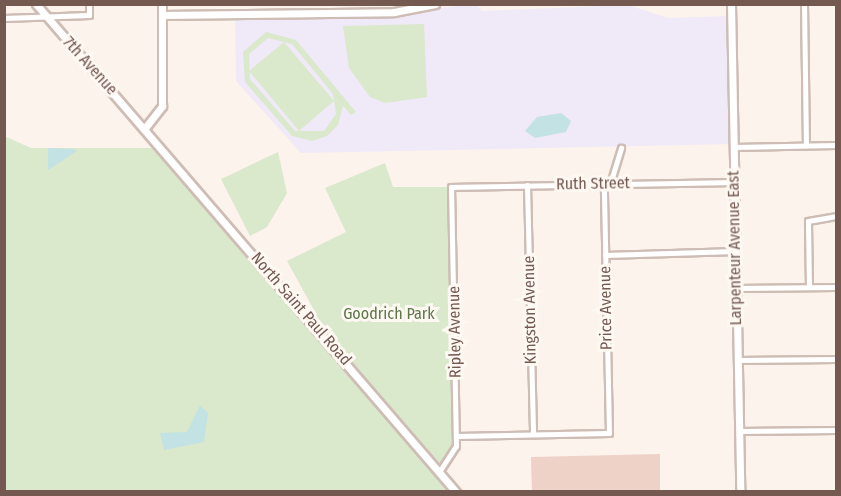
<!DOCTYPE html>
<html>
<head>
<meta charset="utf-8">
<style>
  body { margin:0 }
  #map { position:relative; width:841px; height:496px; overflow:hidden; background:#fbf3ec; font-family:"Fira Sans Condensed",sans-serif }
  div>[style] { position:absolute }
  [style*='--x'] { left:calc(var(--x)*1px); top:calc(var(--y)*1px); width:calc(var(--w)*1px); rotate:calc(var(--a)*1deg) }
  .education>* { inset:0; background:#f0e9f8 }
  .green>* { inset:0; background:#dae8cb }
  .water>* { inset:0; background:#c2e2e3 }
  .building>* { inset:0; background:#eed1c7 }
  .roads { filter:drop-shadow(2px 0 #cebdb5) drop-shadow(-2px 0 #cebdb5) drop-shadow(0 2px #cebdb5) drop-shadow(0 -2px #cebdb5) }
  .minor>* { height:5px; margin:-2.5px; padding:0 2.5px; transform-origin:2.5px; border-radius:2.5px; background:#fff }
  .tertiary>* { height:7px; margin:-3.5px; padding:0 3.5px; transform-origin:3.5px; border-radius:3.5px; background:#fff }
  span { translate:-50% -50%; white-space:nowrap; text-align:center; line-height:1.15; -webkit-text-stroke:6px #fef8f3; paint-order:stroke }
  .street-label { font-size:16px; color:#745951 }
  .park-label { font-size:16px; color:#5e784a }
  .frame { position:absolute; inset:0; border:6px solid #745951; pointer-events:none }
</style>
</head>
<body>
<div id="map">
  <div class="education">
    <div style="clip-path:polygon(476px 4px,482px 11px,628px 5px,668px 18px,729px 16px,732px 144px,301px 153px,236px 81px,235px 15px,389px 14px)"></div>
  </div>
  <div class="green">
    <div style="clip-path:polygon(424px 24px,427px 97px,385px 103px,370px 97px,349px 68px,343px 26px)"></div>
    <div style="clip-path:polygon(evenodd,266px 32px,296px 40px,356px 112px,351px 115px,343px 106px,338px 125px,327px 136px,312px 141px,292px 136px,245px 82px,243px 52px,266px 32px,268px 38px,292px 44px,333px 94px,336px 114px,324px 131px,295px 131px,250px 79px,249px 54px,268px 38px)"></div>
    <div style="clip-path:polygon(284px 42px,334px 101px,299px 131px,249px 71px)"></div>
    <div style="clip-path:polygon(4px 136px,31px 148px,153px 148px,448px 491px,5px 491px)"></div>
    <div style="clip-path:polygon(278px 152px,287px 193px,267px 227px,250px 236px,221px 179px)"></div>
    <div style="clip-path:polygon(385px 163px,393px 187px,451px 187px,457px 436px,453px 455px,439px 472px,308px 318px,314px 310px,287px 261px,346px 232px,325px 188px)"></div>
  </div>
  <div class="water">
    <div style="clip-path:polygon(561px 113px,571px 121px,566px 132px,535px 138px,525px 131px,537px 117px)"></div>
    <div style="clip-path:polygon(48px 148px,74px 149px,77px 151px,48px 170px)"></div>
    <div style="clip-path:polygon(200px 405px,208px 413px,204px 442px,164px 450px,160px 433px,187px 432px)"></div>
  </div>
  <div class="building">
    <div style="clip-path:polygon(660px 454px,660px 492px,532px 492px,531px 457px)"></div>
  </div>
  <div class="roads">
    <div class="minor">
      <div style="--x:804;--y:4;--w:141;--a:89.2"></div>
      <div style="--x:4;--y:18;--w:85;--a:-2"></div>
      <div style="--x:89;--y:15;--w:11;--a:-90"></div>
      <div style="--x:734;--y:147;--w:102;--a:-1.1"></div>
      <div style="--x:610;--y:184;--w:38;--a:-73"></div>
      <div style="--x:527;--y:185;--w:249;--a:88.6"></div>
      <div style="--x:605;--y:255;--w:131;--a:-1.7"></div>
      <div style="--x:809;--y:287;--w:66;--a:-90.9"></div>
      <div style="--x:808;--y:221;--w:28;--a:-10"></div>
      <div style="--x:736;--y:288;--w:100;--a:-0.6"></div>
      <div style="--x:738;--y:360;--w:98;--a:-0.6"></div>
      <div style="--x:739;--y:431;--w:97;--a:-0.6"></div>
      <div style="--x:457;--y:436;--w:152;--a:-1.1"></div>
      <div style="--x:609;--y:433;--w:249;--a:-91.2"></div>
      <div style="--x:439;--y:472;--w:31;--a:-57"></div>
      <div style="--x:456;--y:446;--w:259;--a:-91.1"></div>
      <div style="--x:451;--y:187;--w:283;--a:-1"></div>
    </div>
    <div class="tertiary">
      <div style="--x:36;--y:4;--w:644;--a:49.28"></div>
      <div style="--x:731;--y:4;--w:488;--a:88.9"></div>
      <div style="--x:162;--y:15;--w:232;--a:-0.7"></div>
      <div style="--x:394;--y:12;--w:42;--a:-11"></div>
      <div style="--x:145;--y:128;--w:28;--a:-52"></div>
      <div style="--x:162;--y:106;--w:102;--a:-90"></div>
    </div>
  </div>
  <div class="street-label">
    <span style="left:90px;top:66px;rotate:48deg">7th Avenue</span>
    <span style="left:593px;top:184px;rotate:-1deg">Ruth Street</span>
    <span style="left:735px;top:248px;rotate:-91deg">Larpenteur Avenue East</span>
    <span style="left:606px;top:308px;rotate:-91deg">Price Avenue</span>
    <span style="left:301px;top:309px;rotate:49deg">North Saint Paul Road</span>
    <span style="left:530px;top:310px;rotate:-91deg">Kingston Avenue</span>
    <span style="left:455px;top:332px;rotate:-91deg">Ripley Avenue</span>
  </div>
  <div class="park-label">
    <span style="left:389px;top:314px">Goodrich Park</span>
  </div>
  <div class="frame"></div>
</div>
</body>
</html>
